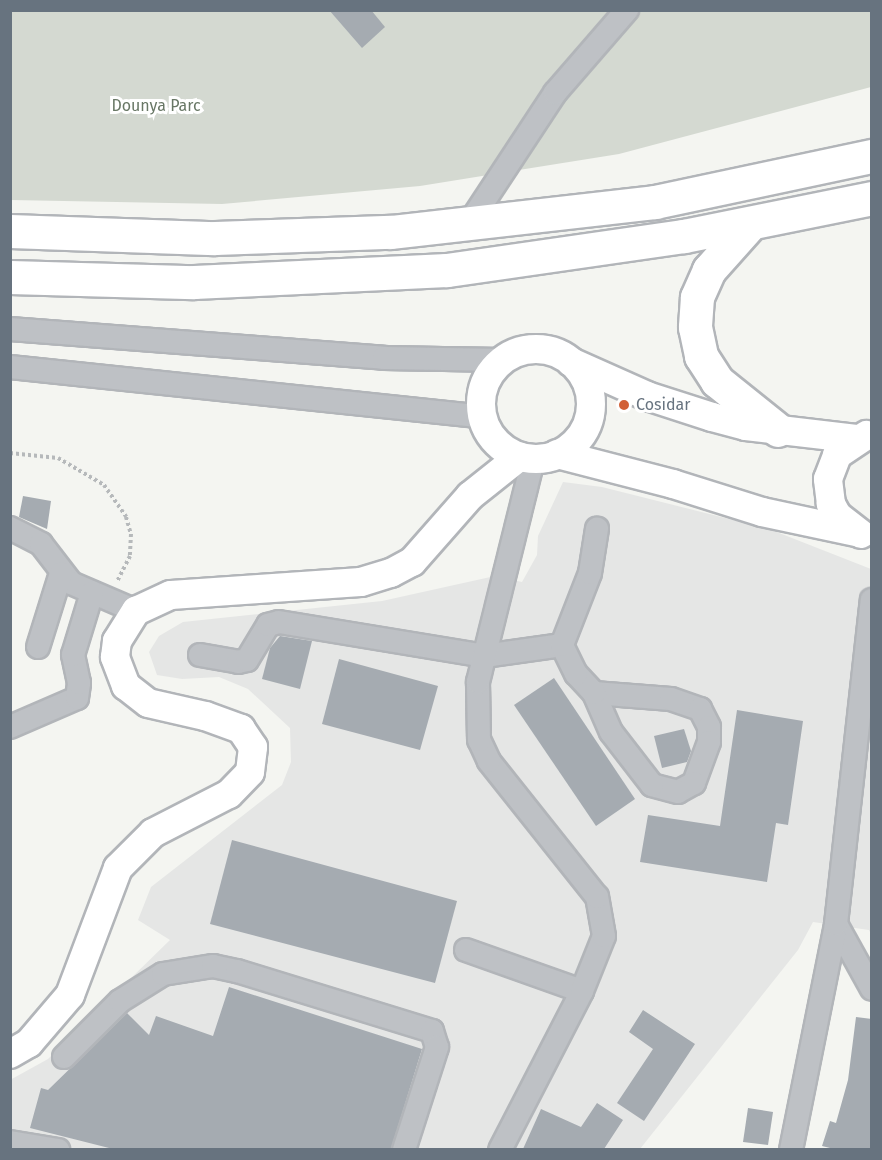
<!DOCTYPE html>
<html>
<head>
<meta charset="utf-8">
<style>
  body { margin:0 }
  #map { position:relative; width:882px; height:1160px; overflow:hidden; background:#f4f5f1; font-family:"Fira Sans",sans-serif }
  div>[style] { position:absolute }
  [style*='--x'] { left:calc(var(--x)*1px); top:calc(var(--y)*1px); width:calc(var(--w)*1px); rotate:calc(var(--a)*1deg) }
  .built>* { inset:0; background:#e5e6e5 }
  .green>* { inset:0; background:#d4d9d1 }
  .building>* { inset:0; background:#a5abb1 }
  .path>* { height:4px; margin-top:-2px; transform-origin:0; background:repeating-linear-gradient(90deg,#b6b9bb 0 3px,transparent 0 6px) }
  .roads { filter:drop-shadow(2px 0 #b2b5b9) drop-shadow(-2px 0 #b2b5b9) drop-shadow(0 2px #b2b5b9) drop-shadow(0 -2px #b2b5b9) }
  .minor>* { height:22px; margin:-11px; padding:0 11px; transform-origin:11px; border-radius:11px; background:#bec1c5 }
  .major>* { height:28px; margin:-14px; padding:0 14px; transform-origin:14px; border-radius:14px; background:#fff }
  .major>.ring { margin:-14px; padding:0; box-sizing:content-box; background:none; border:28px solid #fff; border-radius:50% }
  .highway>* { height:33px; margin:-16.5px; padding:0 16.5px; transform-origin:16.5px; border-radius:16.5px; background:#fff }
  .dots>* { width:16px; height:16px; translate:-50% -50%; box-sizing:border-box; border:3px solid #fff; border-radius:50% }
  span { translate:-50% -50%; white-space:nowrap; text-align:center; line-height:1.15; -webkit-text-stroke:6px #fff; paint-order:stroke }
  .park-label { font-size:16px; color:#687765 }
  .poi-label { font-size:16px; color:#67737f }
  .left { translate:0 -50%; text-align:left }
  .frame { position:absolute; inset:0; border:12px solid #67737f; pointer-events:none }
</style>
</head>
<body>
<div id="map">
  <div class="built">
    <div style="clip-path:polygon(563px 482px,602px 487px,769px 529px,871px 569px,871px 934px,869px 930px,813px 922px,798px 950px,640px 1149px,11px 1149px,10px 1080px,48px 1059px,170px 940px,138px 920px,151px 887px,282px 785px,291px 762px,290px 728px,248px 689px,219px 677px,182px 679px,157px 675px,149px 652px,159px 636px,183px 622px,382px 601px,495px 576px,522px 582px,537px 555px,538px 536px)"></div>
  </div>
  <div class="green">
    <div style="clip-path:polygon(11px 11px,871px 11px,871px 87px,619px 154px,420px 186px,222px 204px,11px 200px)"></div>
  </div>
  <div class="building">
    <div style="clip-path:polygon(329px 10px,371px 10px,385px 27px,362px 48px)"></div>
    <div style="clip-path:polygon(23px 496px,51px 501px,47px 529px,19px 517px)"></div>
    <div style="clip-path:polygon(280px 636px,312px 641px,300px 689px,262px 679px,270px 648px)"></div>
    <div style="clip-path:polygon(339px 659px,438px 686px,420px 750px,322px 724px)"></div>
    <div style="clip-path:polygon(554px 678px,635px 799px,596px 826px,514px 705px)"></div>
    <div style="clip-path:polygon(737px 710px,803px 721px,788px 825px,776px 823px,767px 882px,640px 862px,648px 815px,720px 826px)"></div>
    <div style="clip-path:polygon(684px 729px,691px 751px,687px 762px,662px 768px,654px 736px)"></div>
    <div style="clip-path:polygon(232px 840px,457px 901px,435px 983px,210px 924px)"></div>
    <div style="clip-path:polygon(229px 987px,422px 1049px,391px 1149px,113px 1149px,30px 1128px,41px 1088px,48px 1090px,127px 1013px,149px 1035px,156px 1016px,213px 1036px)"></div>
    <div style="clip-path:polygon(643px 1010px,695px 1044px,644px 1121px,617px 1103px,653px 1049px,629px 1032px)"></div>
    <div style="clip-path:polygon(856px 1017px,872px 1019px,872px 1149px,834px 1149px,822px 1146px,830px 1121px,836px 1123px,848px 1080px)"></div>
    <div style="clip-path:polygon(597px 1103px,623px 1120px,604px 1149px,523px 1149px,541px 1109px,581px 1127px)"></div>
    <div style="clip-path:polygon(748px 1108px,773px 1112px,768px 1145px,743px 1142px)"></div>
  </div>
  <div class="path">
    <div style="--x:10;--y:453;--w:48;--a:5.9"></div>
    <div style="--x:58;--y:458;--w:53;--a:30.4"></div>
    <div style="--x:104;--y:485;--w:39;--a:55"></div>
    <div style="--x:126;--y:517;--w:18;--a:74"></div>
    <div style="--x:131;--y:534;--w:22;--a:93"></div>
    <div style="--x:130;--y:556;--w:29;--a:117"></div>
  </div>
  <div class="roads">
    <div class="minor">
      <div style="--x:468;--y:225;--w:158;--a:-56.6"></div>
      <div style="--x:555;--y:93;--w:110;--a:-49.1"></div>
      <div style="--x:10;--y:329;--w:375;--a:4.4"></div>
      <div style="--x:384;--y:358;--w:119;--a:1"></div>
      <div style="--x:10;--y:367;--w:475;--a:6"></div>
      <div style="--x:10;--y:528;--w:35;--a:27"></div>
      <div style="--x:41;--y:544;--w:49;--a:52.4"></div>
      <div style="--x:71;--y:583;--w:71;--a:23.3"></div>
      <div style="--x:38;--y:647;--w:77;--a:-72.7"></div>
      <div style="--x:200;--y:655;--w:39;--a:10"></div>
      <div style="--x:238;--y:662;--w:9;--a:-13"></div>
      <div style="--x:247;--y:660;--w:41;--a:-59"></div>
      <div style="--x:268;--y:625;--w:11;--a:-15"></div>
      <div style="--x:279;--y:622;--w:208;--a:9.4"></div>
      <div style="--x:484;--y:656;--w:79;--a:-8"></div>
      <div style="--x:594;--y:693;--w:77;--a:4.5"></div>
      <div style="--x:671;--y:699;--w:31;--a:19"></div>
      <div style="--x:700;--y:709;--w:20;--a:63"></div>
      <div style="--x:709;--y:727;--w:15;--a:90"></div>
      <div style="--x:709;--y:742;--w:44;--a:110.1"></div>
      <div style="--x:694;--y:783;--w:18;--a:151"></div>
      <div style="--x:678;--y:792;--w:27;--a:-165"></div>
      <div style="--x:652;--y:785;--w:67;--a:-127.7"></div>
      <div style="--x:611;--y:732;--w:43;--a:-113.6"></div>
      <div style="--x:594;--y:693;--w:26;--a:-133"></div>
      <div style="--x:576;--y:674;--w:32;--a:-116"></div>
      <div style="--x:562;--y:645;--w:77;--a:-68.7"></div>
      <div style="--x:590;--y:573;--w:45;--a:-81"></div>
      <div style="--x:10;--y:727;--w:73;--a:-23.4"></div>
      <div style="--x:77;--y:698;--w:15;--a:-82"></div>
      <div style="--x:79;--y:683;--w:29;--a:-102"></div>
      <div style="--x:73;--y:655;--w:65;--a:-73"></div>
      <div style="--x:836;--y:924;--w:74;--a:61"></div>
      <div style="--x:466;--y:950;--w:123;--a:19.5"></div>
      <div style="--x:64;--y:1057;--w:79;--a:-45"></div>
      <div style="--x:120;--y:1001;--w:51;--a:-32.1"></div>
      <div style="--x:163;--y:974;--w:51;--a:-9.1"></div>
      <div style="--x:213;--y:966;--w:25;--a:12"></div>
      <div style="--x:237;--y:971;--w:204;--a:17.1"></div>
      <div style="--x:432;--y:1031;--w:17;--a:73"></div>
      <div style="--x:437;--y:1047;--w:108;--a:107.8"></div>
      <div style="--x:10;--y:1142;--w:49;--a:9.5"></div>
      <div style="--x:500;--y:1150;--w:179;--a:-62.7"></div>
      <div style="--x:582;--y:991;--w:59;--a:-68.2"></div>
      <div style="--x:604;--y:936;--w:40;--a:-100"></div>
      <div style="--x:597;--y:897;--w:174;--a:-128.5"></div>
      <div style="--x:489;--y:761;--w:23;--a:-115"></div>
      <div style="--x:479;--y:740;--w:58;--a:-91"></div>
      <div style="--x:478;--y:682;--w:230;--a:-76.1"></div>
      <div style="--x:791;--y:1150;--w:230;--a:-78.7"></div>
      <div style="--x:836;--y:924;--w:326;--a:-83.7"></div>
    </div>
    <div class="major">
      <div class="ring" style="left:481px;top:349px;width:82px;height:82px"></div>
      <div style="--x:571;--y:362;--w:83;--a:24.1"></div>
      <div style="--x:647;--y:396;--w:68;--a:17.9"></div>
      <div style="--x:712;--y:417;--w:35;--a:15"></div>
      <div style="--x:746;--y:426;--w:111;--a:6.7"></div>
      <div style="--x:557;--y:454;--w:120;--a:14.5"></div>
      <div style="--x:673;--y:484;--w:93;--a:17.5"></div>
      <div style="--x:762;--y:512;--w:95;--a:12.1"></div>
      <div style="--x:861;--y:534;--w:31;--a:-142"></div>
      <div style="--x:837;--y:515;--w:13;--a:-119"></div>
      <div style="--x:831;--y:504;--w:25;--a:-97"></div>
      <div style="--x:828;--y:479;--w:26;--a:-69"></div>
      <div style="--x:837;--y:455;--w:36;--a:-34"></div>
      <div style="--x:10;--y:1054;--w:22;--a:-30"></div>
      <div style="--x:29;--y:1043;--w:63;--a:-49.5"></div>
      <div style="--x:70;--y:995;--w:136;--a:-69.3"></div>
      <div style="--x:118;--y:868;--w:49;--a:-45"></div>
      <div style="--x:153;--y:833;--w:85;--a:-27.2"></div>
      <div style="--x:229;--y:794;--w:30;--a:-46"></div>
      <div style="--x:250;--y:772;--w:25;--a:-83"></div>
      <div style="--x:253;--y:747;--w:22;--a:-124"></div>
      <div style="--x:241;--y:729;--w:38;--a:-160"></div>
      <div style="--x:205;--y:716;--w:58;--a:-167.2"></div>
      <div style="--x:148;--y:703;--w:28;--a:-142"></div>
      <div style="--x:126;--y:686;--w:31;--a:-111"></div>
      <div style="--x:115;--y:657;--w:16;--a:-83"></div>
      <div style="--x:117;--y:641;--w:36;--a:-58"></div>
      <div style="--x:136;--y:611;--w:38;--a:-25"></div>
      <div style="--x:171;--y:595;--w:190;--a:-3.9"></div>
      <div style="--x:361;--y:582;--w:31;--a:-17"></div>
      <div style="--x:391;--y:573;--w:24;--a:-28"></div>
      <div style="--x:412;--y:562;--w:88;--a:-48.7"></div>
      <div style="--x:470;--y:496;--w:63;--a:-38.5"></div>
    </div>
    <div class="highway">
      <div style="--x:750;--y:224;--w:62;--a:131.7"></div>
      <div style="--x:709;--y:270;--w:30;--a:114"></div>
      <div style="--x:697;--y:297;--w:30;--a:94"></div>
      <div style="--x:695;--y:327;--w:30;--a:78"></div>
      <div style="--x:701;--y:356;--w:30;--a:57"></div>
      <div style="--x:717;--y:381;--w:78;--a:38.8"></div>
      <div style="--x:10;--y:231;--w:205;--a:2"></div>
      <div style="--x:215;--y:238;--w:176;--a:-2"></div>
      <div style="--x:391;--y:232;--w:266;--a:-6.5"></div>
      <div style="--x:655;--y:202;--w:222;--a:-12"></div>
      <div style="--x:10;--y:277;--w:184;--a:1.6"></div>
      <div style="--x:194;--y:282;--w:253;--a:-2.7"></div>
      <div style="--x:447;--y:270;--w:239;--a:-8.2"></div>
      <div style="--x:684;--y:236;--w:192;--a:-11.4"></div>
    </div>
  </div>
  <div class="dots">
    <div style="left:624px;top:405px;background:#d16036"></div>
  </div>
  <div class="park-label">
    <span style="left:156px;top:106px">Dounya Parc</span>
  </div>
  <div class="poi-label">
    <span class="left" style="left:636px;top:405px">Cosidar</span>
  </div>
  <div class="frame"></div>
</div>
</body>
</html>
